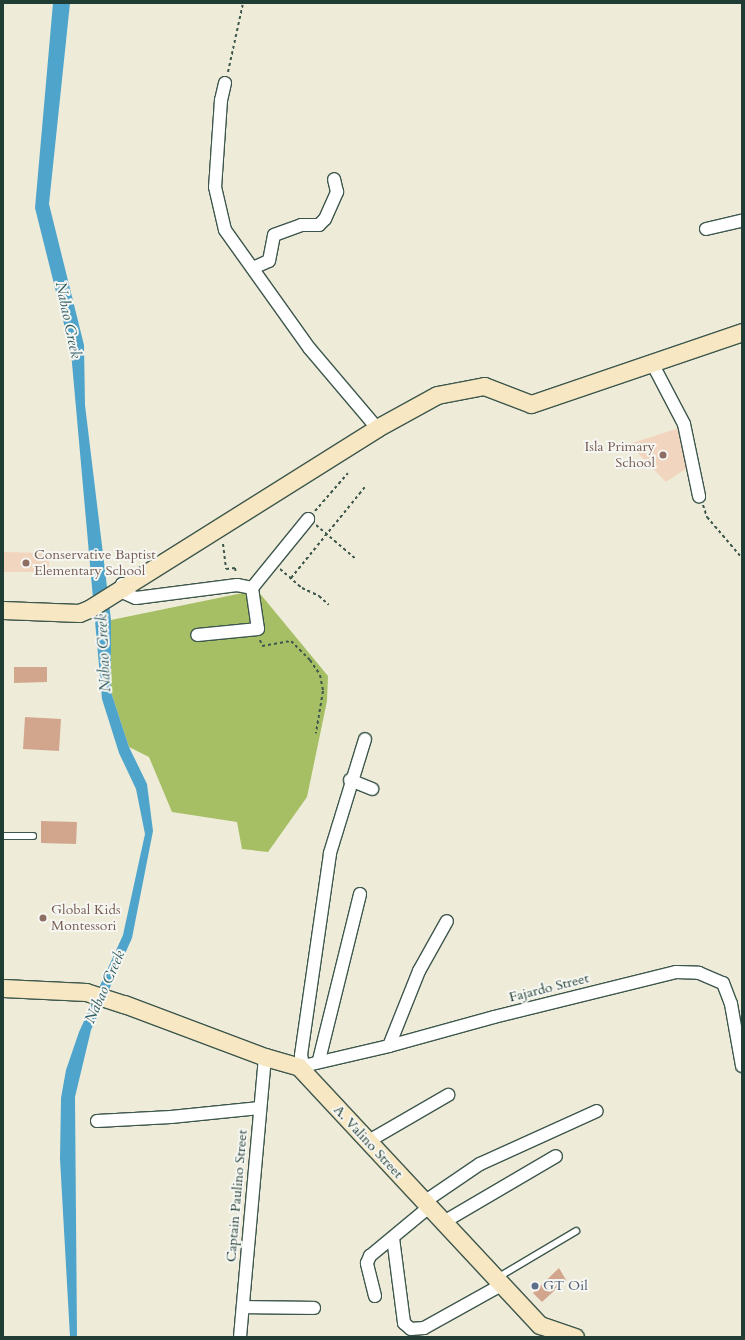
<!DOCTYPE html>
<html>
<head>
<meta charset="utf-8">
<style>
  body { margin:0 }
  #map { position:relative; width:745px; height:1340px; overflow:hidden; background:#eeecd9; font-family:Cardo,serif }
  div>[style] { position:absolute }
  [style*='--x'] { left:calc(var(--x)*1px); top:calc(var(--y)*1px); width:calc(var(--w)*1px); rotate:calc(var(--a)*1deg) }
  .built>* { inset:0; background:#f2d5be }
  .green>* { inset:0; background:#a6be64 }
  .water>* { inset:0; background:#4fa4cb }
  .building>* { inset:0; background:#d2a68d }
  .path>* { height:2px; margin-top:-1px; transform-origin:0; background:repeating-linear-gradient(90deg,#3e574d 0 3px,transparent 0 6px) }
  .roads { filter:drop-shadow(1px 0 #3e574d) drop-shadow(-1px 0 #3e574d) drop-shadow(0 1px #3e574d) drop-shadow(0 -1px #3e574d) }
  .lane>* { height:6px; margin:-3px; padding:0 3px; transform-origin:3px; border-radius:3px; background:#fff }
  .street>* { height:12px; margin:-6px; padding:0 6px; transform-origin:6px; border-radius:6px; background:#fff }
  .secondary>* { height:17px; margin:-8.5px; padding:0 8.5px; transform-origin:8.5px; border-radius:8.5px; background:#f7e8c3 }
  .dots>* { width:11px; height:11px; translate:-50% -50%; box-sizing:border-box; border:2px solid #f6f6f2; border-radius:50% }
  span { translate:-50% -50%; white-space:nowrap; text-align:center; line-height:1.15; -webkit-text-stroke:4px #f6f6f2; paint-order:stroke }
  .education-label { font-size:14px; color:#785e54 }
  .right { translate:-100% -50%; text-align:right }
  .left { translate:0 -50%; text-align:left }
  .street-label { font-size:14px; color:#1f3d34 }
  .service-label { font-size:14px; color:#4e5e75 }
  .water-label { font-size:15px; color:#2d5c61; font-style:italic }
  .frame { position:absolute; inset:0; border:4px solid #1f3d34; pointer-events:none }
</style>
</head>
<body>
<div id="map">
  <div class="built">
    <div style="clip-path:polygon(679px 428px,690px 466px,666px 482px,629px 444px)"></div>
    <div style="clip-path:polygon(3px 552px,49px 553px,49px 572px,3px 572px)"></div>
  </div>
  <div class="green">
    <div style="clip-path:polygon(257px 590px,328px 676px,327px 701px,307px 797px,268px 852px,242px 849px,237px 822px,172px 812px,149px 757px,129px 747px,111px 692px,111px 620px)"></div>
  </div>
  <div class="water">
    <div style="clip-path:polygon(53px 3px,70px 3px,49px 204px,84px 345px,85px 405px,111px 620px,111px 692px,129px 747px,147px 784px,153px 831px,132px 938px,91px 1030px,75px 1097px,77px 1337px,70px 1337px,60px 1159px,61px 1098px,66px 1070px,79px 1032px,123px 935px,145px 834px,136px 789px,119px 753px,102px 699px,71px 352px,35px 208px)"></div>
  </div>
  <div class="building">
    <div style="clip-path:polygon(14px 667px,47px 667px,47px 682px,14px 683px)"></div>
    <div style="clip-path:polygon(25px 717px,61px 719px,59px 751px,23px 749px)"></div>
    <div style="clip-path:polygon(41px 821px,77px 822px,76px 844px,41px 843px)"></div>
    <div style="clip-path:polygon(559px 1268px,566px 1280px,542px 1302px,533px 1293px)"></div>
  </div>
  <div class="path">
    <div style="--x:228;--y:72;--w:71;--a:-77.7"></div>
    <div style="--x:703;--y:505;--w:13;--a:72"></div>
    <div style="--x:707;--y:517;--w:54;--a:49.5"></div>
    <div style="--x:315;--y:511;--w:50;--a:-49"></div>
    <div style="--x:316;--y:525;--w:52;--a:40.4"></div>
    <div style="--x:223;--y:544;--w:25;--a:83"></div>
    <div style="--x:226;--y:569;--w:9;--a:-6"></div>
    <div style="--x:235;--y:568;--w:6;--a:81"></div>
    <div style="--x:280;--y:569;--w:29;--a:41"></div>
    <div style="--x:302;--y:588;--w:19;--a:25"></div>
    <div style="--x:319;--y:596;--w:13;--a:42"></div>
    <div style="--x:291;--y:578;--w:117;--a:-50.9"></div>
    <div style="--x:260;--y:640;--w:6;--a:72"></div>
    <div style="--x:262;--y:646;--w:29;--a:-10"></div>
    <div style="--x:291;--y:641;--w:27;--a:45"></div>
    <div style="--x:310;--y:660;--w:18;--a:56"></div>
    <div style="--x:320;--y:675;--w:16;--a:79"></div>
    <div style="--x:323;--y:691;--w:43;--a:99.5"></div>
  </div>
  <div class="roads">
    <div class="lane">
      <div style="--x:3;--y:836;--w:30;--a:0"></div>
      <div style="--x:497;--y:1278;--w:92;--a:-30.7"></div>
    </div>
    <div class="street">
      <div style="--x:225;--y:83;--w:17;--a:103"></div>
      <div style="--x:221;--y:100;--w:87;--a:93.9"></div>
      <div style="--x:215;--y:187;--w:44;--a:76.9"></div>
      <div style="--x:225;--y:230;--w:146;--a:54.5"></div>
      <div style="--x:310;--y:349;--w:104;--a:49.7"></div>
      <div style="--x:706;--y:229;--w:37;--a:-13"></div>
      <div style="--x:253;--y:268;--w:17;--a:-24"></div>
      <div style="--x:269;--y:261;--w:26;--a:-79"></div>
      <div style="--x:274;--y:235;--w:29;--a:-20"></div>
      <div style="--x:301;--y:225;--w:18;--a:0"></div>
      <div style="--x:319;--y:225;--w:8;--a:-45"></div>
      <div style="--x:325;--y:219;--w:30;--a:-66"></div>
      <div style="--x:337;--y:192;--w:13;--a:-103"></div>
      <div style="--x:652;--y:363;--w:69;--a:62.3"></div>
      <div style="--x:684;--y:424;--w:74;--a:78.2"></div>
      <div style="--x:122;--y:584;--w:7;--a:106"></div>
      <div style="--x:120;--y:591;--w:17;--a:24"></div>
      <div style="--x:136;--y:598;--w:102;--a:-7.3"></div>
      <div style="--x:237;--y:585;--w:15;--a:11"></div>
      <div style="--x:252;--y:588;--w:41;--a:81.7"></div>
      <div style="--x:258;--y:629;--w:61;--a:174.4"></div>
      <div style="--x:252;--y:588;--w:89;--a:-50.9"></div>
      <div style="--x:350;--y:780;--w:24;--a:22"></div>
      <div style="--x:389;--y:1046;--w:81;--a:-68.2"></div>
      <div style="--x:419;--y:971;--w:57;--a:-60.8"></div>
      <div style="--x:319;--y:1060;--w:171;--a:-76.1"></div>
      <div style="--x:303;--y:1065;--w:10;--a:-101"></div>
      <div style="--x:301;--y:1055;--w:204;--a:-81.8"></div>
      <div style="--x:330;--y:853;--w:119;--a:-72.9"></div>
      <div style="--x:299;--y:1067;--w:92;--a:-13.1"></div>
      <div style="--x:389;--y:1046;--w:109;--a:-15.4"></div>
      <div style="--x:494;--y:1017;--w:187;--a:-13.9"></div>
      <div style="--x:676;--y:972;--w:23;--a:2"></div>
      <div style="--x:699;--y:973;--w:26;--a:23"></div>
      <div style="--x:723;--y:983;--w:22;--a:69"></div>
      <div style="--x:731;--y:1004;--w:63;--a:79.9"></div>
      <div style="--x:97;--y:1121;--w:74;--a:-3.1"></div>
      <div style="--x:171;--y:1117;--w:89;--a:-5.8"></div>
      <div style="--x:367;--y:1142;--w:94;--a:-30.1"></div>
      <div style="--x:424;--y:1202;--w:68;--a:-34.2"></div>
      <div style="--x:480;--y:1164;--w:128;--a:-24.4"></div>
      <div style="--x:442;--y:1223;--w:132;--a:-30.4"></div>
      <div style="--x:393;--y:1238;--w:86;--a:82.6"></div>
      <div style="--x:404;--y:1323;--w:9;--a:41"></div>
      <div style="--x:411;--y:1329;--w:13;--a:-4"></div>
      <div style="--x:424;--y:1328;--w:90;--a:-29.1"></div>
      <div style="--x:375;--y:1296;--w:34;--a:-104"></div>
      <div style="--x:367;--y:1263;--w:8;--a:-67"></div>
      <div style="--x:370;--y:1256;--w:75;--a:-39.6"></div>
      <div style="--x:243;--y:1307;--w:71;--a:0.8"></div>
      <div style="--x:240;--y:1337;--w:281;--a:-84.9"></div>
    </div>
    <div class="secondary">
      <div style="--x:3;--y:610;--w:76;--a:2.3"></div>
      <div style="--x:79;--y:613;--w:11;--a:-22"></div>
      <div style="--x:89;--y:609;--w:340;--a:-32.1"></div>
      <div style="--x:377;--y:428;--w:68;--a:-28.8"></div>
      <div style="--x:437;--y:395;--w:48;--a:-10.8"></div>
      <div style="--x:484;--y:386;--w:50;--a:21"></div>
      <div style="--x:531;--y:404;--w:223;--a:-18.8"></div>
      <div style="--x:3;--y:988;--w:83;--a:2.8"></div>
      <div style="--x:86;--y:992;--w:40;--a:18"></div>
      <div style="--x:124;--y:1004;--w:151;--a:20.6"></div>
      <div style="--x:265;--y:1057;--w:35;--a:16"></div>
      <div style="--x:299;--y:1067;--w:353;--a:47"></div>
      <div style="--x:540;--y:1325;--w:37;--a:19"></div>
    </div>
  </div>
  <div class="dots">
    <div style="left:663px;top:455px;background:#8d6e63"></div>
    <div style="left:26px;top:563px;background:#8d6e63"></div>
    <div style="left:43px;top:918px;background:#8d6e63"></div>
    <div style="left:535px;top:1286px;background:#5c6f8a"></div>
  </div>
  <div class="education-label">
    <span class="right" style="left:655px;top:455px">Isla Primary<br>School</span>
    <span class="left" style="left:34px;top:563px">Conservative Baptist<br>Elementary School</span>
    <span class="left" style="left:51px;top:918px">Global Kids<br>Montessori</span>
  </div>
  <div class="street-label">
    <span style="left:549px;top:988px;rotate:-14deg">Fajardo Street</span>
    <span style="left:368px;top:1142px;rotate:47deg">A. Valino Street</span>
    <span style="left:237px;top:1196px;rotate:-85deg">Captain Paulino Street</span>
  </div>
  <div class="service-label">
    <span class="left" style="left:543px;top:1286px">GT Oil</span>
  </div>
  <div class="water-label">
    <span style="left:68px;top:320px;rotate:78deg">Nabao Creek</span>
    <span style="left:104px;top:653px;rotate:-93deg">Nabao Creek</span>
    <span style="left:105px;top:987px;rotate:-66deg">Nabao Creek</span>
  </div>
  <div class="frame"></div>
</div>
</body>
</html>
